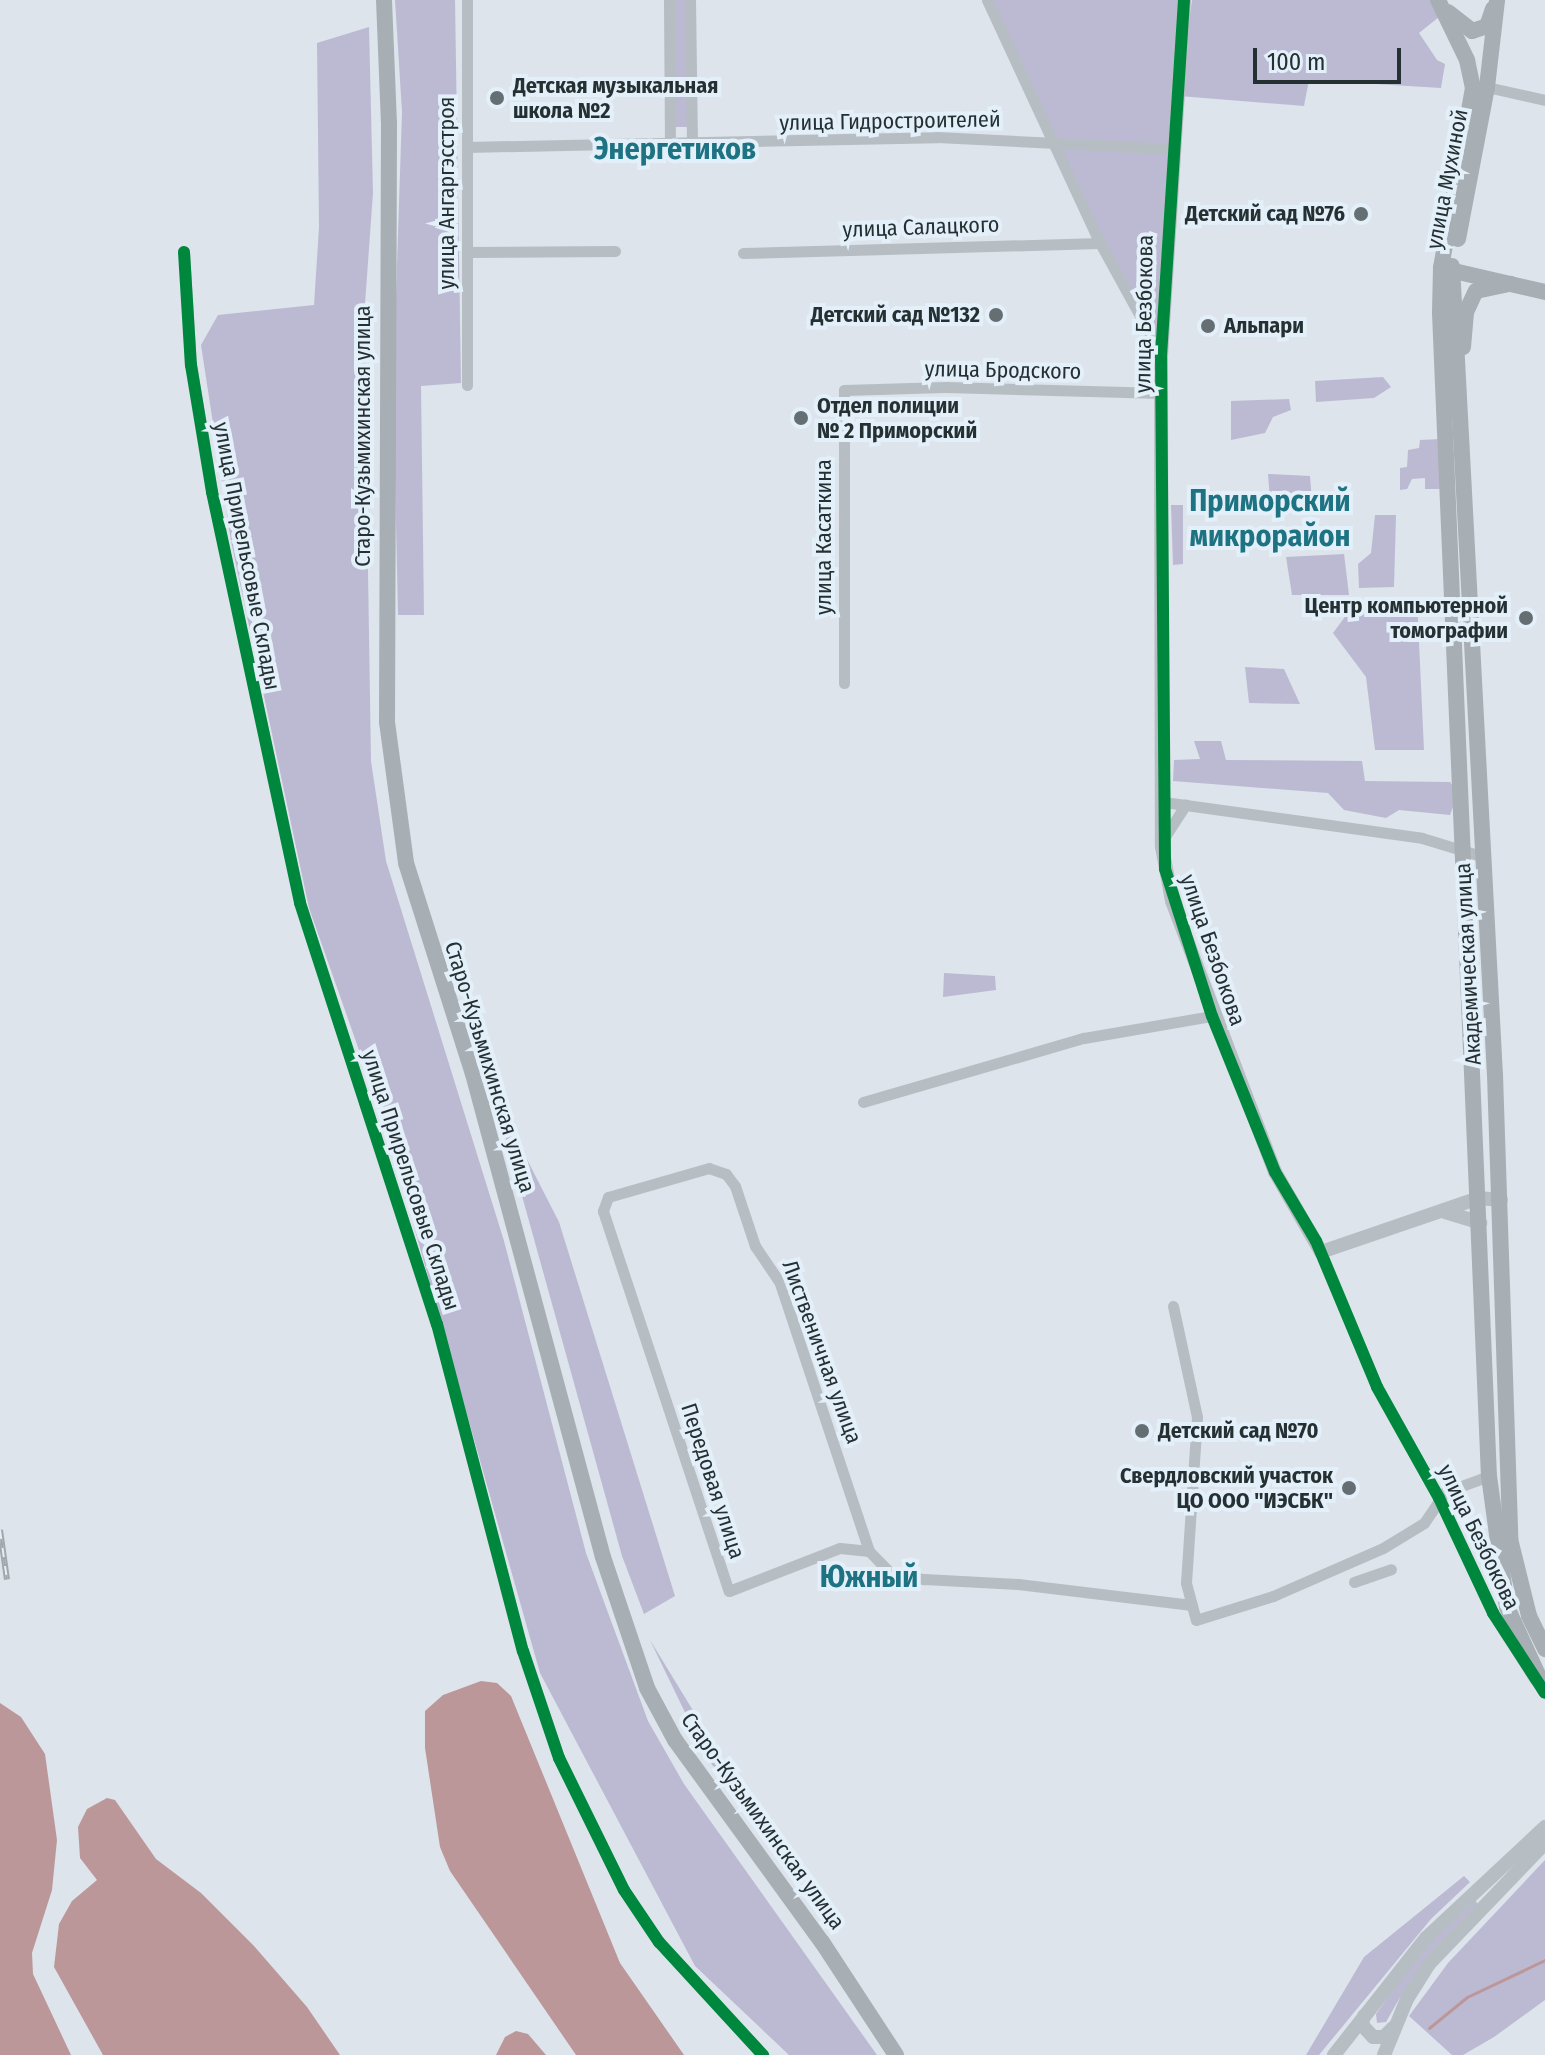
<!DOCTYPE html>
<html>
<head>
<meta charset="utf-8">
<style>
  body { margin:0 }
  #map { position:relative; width:1545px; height:2055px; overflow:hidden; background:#dde4eb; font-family:"Fira Sans Condensed",sans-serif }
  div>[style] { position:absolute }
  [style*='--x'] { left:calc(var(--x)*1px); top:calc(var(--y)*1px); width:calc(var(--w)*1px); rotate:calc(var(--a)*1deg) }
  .green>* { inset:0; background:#bcbad3 }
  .water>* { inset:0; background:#bc979a }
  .stream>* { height:3px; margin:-1.5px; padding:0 1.5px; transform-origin:1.5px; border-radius:1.5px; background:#bc979a }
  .minor>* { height:11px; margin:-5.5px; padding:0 5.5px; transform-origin:5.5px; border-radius:5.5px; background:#b6bec3 }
  .tertiary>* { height:14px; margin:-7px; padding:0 7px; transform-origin:7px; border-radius:7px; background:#b6bec3 }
  .secondary>* { height:16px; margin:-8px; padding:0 8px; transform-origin:8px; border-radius:8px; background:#a7afb4 }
  .rail>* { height:6px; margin-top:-3px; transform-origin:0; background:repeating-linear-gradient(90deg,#e3eff9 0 9px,#a1a7ab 0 18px); box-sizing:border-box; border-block:2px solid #a1a7ab }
  .cycleway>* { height:12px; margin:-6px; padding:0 6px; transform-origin:6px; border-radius:6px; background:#00873e }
  .dots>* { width:22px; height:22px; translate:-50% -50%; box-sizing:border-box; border:4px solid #e3eff9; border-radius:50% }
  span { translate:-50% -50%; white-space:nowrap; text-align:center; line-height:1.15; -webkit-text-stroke:8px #e3eff9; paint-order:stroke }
  .poi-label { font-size:22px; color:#253033; font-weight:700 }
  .left { translate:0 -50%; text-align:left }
  .right { translate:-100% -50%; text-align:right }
  .street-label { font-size:22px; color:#253033 }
  .district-label { font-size:30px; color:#1e7382; font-weight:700 }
  .scale { position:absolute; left:1253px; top:48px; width:148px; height:36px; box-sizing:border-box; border:4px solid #253033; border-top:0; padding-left:10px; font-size:24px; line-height:28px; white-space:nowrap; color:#253033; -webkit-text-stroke:6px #e3eff9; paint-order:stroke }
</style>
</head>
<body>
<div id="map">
  <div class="green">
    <div style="clip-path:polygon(395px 0,455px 0,461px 383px,421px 386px,424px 615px,398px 615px,393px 386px,402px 112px)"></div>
    <div style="clip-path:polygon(669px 0,686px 0,689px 127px,672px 127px)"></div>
    <div style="clip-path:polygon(987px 0,1184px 0,1161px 354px,1134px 308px)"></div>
    <div style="clip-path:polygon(1192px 0,1431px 0,1439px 17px,1419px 33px,1437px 60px,1445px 64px,1441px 88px,1309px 80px,1304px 106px,1179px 96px)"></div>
    <div style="clip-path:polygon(369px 27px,373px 193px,364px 318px,371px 761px,386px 861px,504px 1241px,586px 1553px,648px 1721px,684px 1784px,877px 2055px,789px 2055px,695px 1966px,540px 1673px,385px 1124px,309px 908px,231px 541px,201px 345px,218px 315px,314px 305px,319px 227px,317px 43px)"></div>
    <div style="clip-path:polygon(1383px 377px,1391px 387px,1374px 398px,1316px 402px,1315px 381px)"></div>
    <div style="clip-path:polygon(1289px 399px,1291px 410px,1273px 417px,1265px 433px,1231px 440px,1231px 401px)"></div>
    <div style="clip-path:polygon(1440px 439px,1443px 489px,1425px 489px,1425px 478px,1412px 479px,1407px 489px,1400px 490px,1400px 468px,1407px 467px,1408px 450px,1419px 448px,1420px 440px)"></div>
    <div style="clip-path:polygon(1268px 474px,1310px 476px,1312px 501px,1270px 501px)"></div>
    <div style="clip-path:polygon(1171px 505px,1183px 505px,1183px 564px,1173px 565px)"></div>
    <div style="clip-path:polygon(1375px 515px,1396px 515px,1394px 587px,1359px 588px,1358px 564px,1371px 553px)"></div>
    <div style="clip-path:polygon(1344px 554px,1349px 595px,1292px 595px,1286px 557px)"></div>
    <div style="clip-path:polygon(1417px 599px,1424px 750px,1375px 750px,1366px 677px,1333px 633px,1347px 614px,1397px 609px,1406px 600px)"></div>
    <div style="clip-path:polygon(1245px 667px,1284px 669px,1300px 704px,1249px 703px)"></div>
    <div style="clip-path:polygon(1194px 741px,1221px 741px,1226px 760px,1362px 761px,1365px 781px,1450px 782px,1458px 793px,1450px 815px,1399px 810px,1386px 818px,1344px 810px,1328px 793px,1173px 781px,1174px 760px,1200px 759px)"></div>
    <div style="clip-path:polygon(944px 973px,995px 976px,996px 990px,943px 997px)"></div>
    <div style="clip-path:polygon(494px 1095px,559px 1222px,675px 1596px,644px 1614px,622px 1556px)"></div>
    <div style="clip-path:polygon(650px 1640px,711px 1740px,778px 1849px,707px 1758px)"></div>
    <div style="clip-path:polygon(1545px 1860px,1545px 2000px,1494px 2037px,1463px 2055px,1452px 2055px,1409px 2016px,1448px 1963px)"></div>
    <div style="clip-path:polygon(1464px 1876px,1470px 1882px,1431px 1919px,1319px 2055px,1306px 2055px,1364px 1957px)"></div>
    <div style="clip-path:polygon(1474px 1899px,1478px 1904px,1402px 1994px,1386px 2022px,1377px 2023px,1376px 2014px,1421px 1951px)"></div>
  </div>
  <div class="water">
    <div style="clip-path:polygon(481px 1681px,497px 1683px,511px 1696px,620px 1963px,684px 2055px,576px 2055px,450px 1871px,440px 1847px,425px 1748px,425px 1711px,443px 1695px)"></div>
    <div style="clip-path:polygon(0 1703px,21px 1717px,45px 1754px,57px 1840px,52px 1890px,32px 1953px,33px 1974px,71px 2055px,0 2055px)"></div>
    <div style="clip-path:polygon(107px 1798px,115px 1800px,156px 1859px,201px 1893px,254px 1946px,307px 2007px,340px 2055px,103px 2055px,54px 1967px,59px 1924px,72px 1901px,97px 1880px,80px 1858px,78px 1827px,87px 1809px)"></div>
    <div style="clip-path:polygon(516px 2031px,528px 2034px,546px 2055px,496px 2055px,505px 2037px)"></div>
  </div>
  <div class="stream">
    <div style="--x:1429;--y:2028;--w:49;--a:-39.2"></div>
    <div style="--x:1467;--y:1997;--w:86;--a:-25.4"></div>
  </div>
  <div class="minor">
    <div style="--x:669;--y:0;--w:144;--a:89.6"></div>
    <div style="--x:690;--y:0;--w:144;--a:89.2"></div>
    <div style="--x:987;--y:0;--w:268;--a:65.1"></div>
    <div style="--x:1100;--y:243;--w:127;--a:61.2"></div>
    <div style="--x:1487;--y:87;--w:59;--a:12.6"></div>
    <div style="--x:467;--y:147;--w:470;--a:-1.2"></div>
    <div style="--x:937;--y:137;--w:233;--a:2.9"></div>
    <div style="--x:184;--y:252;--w:113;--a:86.5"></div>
    <div style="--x:191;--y:365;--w:129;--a:80.6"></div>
    <div style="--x:212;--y:492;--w:420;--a:77.9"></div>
    <div style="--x:300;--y:903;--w:443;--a:72"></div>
    <div style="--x:437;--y:1324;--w:338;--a:75.3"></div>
    <div style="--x:523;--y:1651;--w:113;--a:71.4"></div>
    <div style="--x:559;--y:1758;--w:147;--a:63.8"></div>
    <div style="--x:624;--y:1890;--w:63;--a:56.1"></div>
    <div style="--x:659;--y:1942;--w:154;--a:47.4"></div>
    <div style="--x:467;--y:252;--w:148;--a:-0.4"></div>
    <div style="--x:743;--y:253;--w:357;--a:-1.6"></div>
    <div style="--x:467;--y:385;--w:385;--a:-90"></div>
    <div style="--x:844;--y:683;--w:293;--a:-90"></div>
    <div style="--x:844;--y:390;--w:101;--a:-1.7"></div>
    <div style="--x:945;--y:387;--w:217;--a:1.6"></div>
    <div style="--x:1164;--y:802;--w:260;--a:7.9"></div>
    <div style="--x:1422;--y:838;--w:65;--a:17"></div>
    <div style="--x:1164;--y:838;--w:40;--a:-57.1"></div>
    <div style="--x:863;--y:1102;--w:230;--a:-16.2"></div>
    <div style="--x:1084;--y:1038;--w:130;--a:-9.8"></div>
    <div style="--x:1321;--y:1252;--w:146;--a:67.5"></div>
    <div style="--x:1377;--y:1387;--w:127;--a:60.8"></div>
    <div style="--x:1439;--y:1498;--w:127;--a:64.8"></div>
    <div style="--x:1493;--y:1613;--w:79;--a:57.9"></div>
    <div style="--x:1173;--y:1306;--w:114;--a:77.8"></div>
    <div style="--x:1197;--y:1417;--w:166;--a:93.8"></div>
    <div style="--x:1186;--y:1583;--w:38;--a:75"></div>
    <div style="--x:1196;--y:1620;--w:81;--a:-17.3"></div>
    <div style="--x:1273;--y:1596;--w:120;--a:-23.6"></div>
    <div style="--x:1383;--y:1548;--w:48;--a:-31.4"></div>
    <div style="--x:1424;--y:1523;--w:37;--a:-56"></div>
    <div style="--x:1445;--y:1492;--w:47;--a:-20"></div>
    <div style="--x:869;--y:1551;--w:282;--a:-108.4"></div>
    <div style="--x:780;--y:1283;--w:45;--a:-124"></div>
    <div style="--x:755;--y:1246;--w:63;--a:-108.4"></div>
    <div style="--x:735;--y:1186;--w:15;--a:-127"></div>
    <div style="--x:726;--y:1174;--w:18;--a:-161"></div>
    <div style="--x:709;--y:1168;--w:105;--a:164"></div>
    <div style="--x:608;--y:1197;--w:15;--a:110"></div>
    <div style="--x:603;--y:1211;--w:400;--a:71.7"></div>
    <div style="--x:729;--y:1591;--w:119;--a:-21.2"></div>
    <div style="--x:840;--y:1548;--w:29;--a:6"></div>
    <div style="--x:869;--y:1551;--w:28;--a:46"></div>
    <div style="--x:888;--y:1571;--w:37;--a:13"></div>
    <div style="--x:924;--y:1579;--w:94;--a:3"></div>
    <div style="--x:1018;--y:1584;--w:175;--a:6.9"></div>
    <div style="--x:1354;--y:1582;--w:39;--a:-19"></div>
  </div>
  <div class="tertiary">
    <div style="--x:1184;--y:0;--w:355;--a:93.7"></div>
    <div style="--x:1161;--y:354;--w:493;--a:89.9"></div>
    <div style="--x:1162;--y:847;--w:55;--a:79.5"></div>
    <div style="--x:1172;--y:901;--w:290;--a:69.2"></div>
    <div style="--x:1275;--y:1172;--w:92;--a:60.1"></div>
    <div style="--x:1321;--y:1252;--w:167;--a:-18.9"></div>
    <div style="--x:1479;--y:1198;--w:22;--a:5"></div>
    <div style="--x:1445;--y:1212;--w:37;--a:17"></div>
    <div style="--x:1364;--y:2016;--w:9;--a:103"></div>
    <div style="--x:1362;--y:2025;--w:16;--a:47"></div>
    <div style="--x:1373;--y:2037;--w:11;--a:0"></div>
    <div style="--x:1384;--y:2037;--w:13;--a:-45"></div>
    <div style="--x:1334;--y:2055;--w:149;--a:-51.8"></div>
    <div style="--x:1426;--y:1938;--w:163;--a:-43"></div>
    <div style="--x:1384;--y:2055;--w:61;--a:-67.7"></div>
    <div style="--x:1407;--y:1999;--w:41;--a:-57.8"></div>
    <div style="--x:1429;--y:1964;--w:168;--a:-46.2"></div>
  </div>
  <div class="secondary">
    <div style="--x:384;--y:0;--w:123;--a:87.7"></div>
    <div style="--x:389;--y:123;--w:599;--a:90.19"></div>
    <div style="--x:387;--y:722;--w:142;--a:82.3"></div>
    <div style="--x:406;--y:863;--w:221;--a:72.4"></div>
    <div style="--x:473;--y:1074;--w:500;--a:74.94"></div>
    <div style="--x:603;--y:1557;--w:138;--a:71.4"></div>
    <div style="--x:647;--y:1688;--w:59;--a:61.7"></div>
    <div style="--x:675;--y:1740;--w:250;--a:54"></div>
    <div style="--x:822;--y:1942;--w:135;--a:56.8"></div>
    <div style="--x:1438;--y:0;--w:67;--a:64.2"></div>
    <div style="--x:1467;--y:60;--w:29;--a:78"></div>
    <div style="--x:1473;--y:88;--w:183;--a:100.1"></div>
    <div style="--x:1441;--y:268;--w:45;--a:91.3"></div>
    <div style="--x:1440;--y:313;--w:1164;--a:87.59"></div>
    <div style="--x:1489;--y:1476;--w:132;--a:82.2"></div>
    <div style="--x:1507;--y:1607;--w:91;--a:65.4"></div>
    <div style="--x:1448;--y:12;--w:31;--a:38"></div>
    <div style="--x:1472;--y:31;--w:16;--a:-18"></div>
    <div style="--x:1487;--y:26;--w:18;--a:-71"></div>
    <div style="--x:1458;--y:239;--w:155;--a:-79.2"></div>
    <div style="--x:1487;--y:87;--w:88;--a:-83.4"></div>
    <div style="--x:1452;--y:266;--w:810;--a:86.96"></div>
    <div style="--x:1495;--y:1075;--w:464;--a:88.1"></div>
    <div style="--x:1510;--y:1539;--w:79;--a:76.1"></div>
    <div style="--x:1529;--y:1616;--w:37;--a:64"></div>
    <div style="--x:1441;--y:268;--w:107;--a:13"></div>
    <div style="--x:1463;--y:347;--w:35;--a:-85"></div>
    <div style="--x:1466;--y:312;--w:23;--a:-65"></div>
    <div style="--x:1476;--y:291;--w:35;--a:-12"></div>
  </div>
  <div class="rail">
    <div style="--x:0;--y:1530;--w:50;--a:82"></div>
  </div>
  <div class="cycleway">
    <div style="--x:1184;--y:0;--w:355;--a:93.7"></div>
    <div style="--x:1161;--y:354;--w:515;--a:89.55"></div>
    <div style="--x:1165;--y:869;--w:154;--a:72.3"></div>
    <div style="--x:1212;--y:1016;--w:168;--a:68"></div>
    <div style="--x:1275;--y:1172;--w:80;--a:59.3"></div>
    <div style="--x:1316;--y:1241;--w:158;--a:67.3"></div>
    <div style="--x:1377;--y:1387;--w:127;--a:60.8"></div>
    <div style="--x:1439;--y:1498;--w:127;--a:64.8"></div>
    <div style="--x:1493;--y:1613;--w:95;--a:57"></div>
    <div style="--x:184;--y:252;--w:113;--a:86.5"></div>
    <div style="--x:191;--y:365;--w:129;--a:80.6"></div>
    <div style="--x:212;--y:492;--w:420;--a:77.9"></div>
    <div style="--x:300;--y:903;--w:443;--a:72"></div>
    <div style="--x:437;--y:1324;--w:338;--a:75.3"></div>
    <div style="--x:523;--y:1651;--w:113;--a:71.4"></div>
    <div style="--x:559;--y:1758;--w:147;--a:63.8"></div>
    <div style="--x:624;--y:1890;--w:63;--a:56.1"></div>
    <div style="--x:659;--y:1942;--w:154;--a:47.4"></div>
  </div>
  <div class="dots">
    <div style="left:497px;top:98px;background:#656f73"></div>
    <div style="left:1361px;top:214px;background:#656f73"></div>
    <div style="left:996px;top:315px;background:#656f73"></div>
    <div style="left:1208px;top:326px;background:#656f73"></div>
    <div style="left:801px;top:418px;background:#656f73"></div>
    <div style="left:1526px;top:618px;background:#656f73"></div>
    <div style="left:1142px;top:1431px;background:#656f73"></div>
    <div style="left:1349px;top:1488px;background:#656f73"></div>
  </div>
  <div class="poi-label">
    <span class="left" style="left:513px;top:98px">Детская музыкальная<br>школа №2</span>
    <span class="right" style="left:1345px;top:214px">Детский сад №76</span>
    <span class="right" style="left:980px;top:315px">Детский сад №132</span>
    <span class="left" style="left:1224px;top:326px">Альпари</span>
    <span class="left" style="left:817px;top:418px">Отдел полиции<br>№ 2 Приморский</span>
    <span class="right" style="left:1508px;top:618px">Центр компьютерной<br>томографии</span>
    <span class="left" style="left:1158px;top:1431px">Детский сад №70</span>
    <span class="right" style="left:1333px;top:1488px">Свердловский участок<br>ЦО ООО "ИЭСБК"</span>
  </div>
  <div class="street-label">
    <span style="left:890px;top:121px;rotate:-1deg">улица Гидростроителей</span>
    <span style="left:1447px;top:179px;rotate:-79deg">улица Мухиной</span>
    <span style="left:447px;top:193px;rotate:-90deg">улица Ангаргэсстроя</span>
    <span style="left:921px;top:227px;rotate:-2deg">улица Салацкого</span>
    <span style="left:1144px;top:314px;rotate:-89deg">улица Безбокова</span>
    <span style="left:1003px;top:370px;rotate:1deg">улица Бродского</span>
    <span style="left:363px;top:436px;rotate:-90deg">Старо-Кузьмихинская улица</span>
    <span style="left:824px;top:537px;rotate:-90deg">улица Касаткина</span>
    <span style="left:247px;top:556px;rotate:79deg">улица Прирельсовые Склады</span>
    <span style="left:1213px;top:950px;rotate:71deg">улица Безбокова</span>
    <span style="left:1468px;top:964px;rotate:-93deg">Академическая улица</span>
    <span style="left:490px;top:1067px;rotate:73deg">Старо-Кузьмихинская улица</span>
    <span style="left:411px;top:1180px;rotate:72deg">улица Прирельсовые Склады</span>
    <span style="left:822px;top:1352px;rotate:70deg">Лиственичная улица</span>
    <span style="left:713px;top:1481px;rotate:72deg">Передовая улица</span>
    <span style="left:1479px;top:1537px;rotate:64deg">улица Безбокова</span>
    <span style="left:763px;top:1821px;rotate:54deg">Старо-Кузьмихинская улица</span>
  </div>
  <div class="district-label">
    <span style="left:675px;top:149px">Энергетиков</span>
    <span style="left:1270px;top:518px">Приморский<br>микрорайон</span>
    <span style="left:869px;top:1577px">Южный</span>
  </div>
  <div class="scale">100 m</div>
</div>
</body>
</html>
